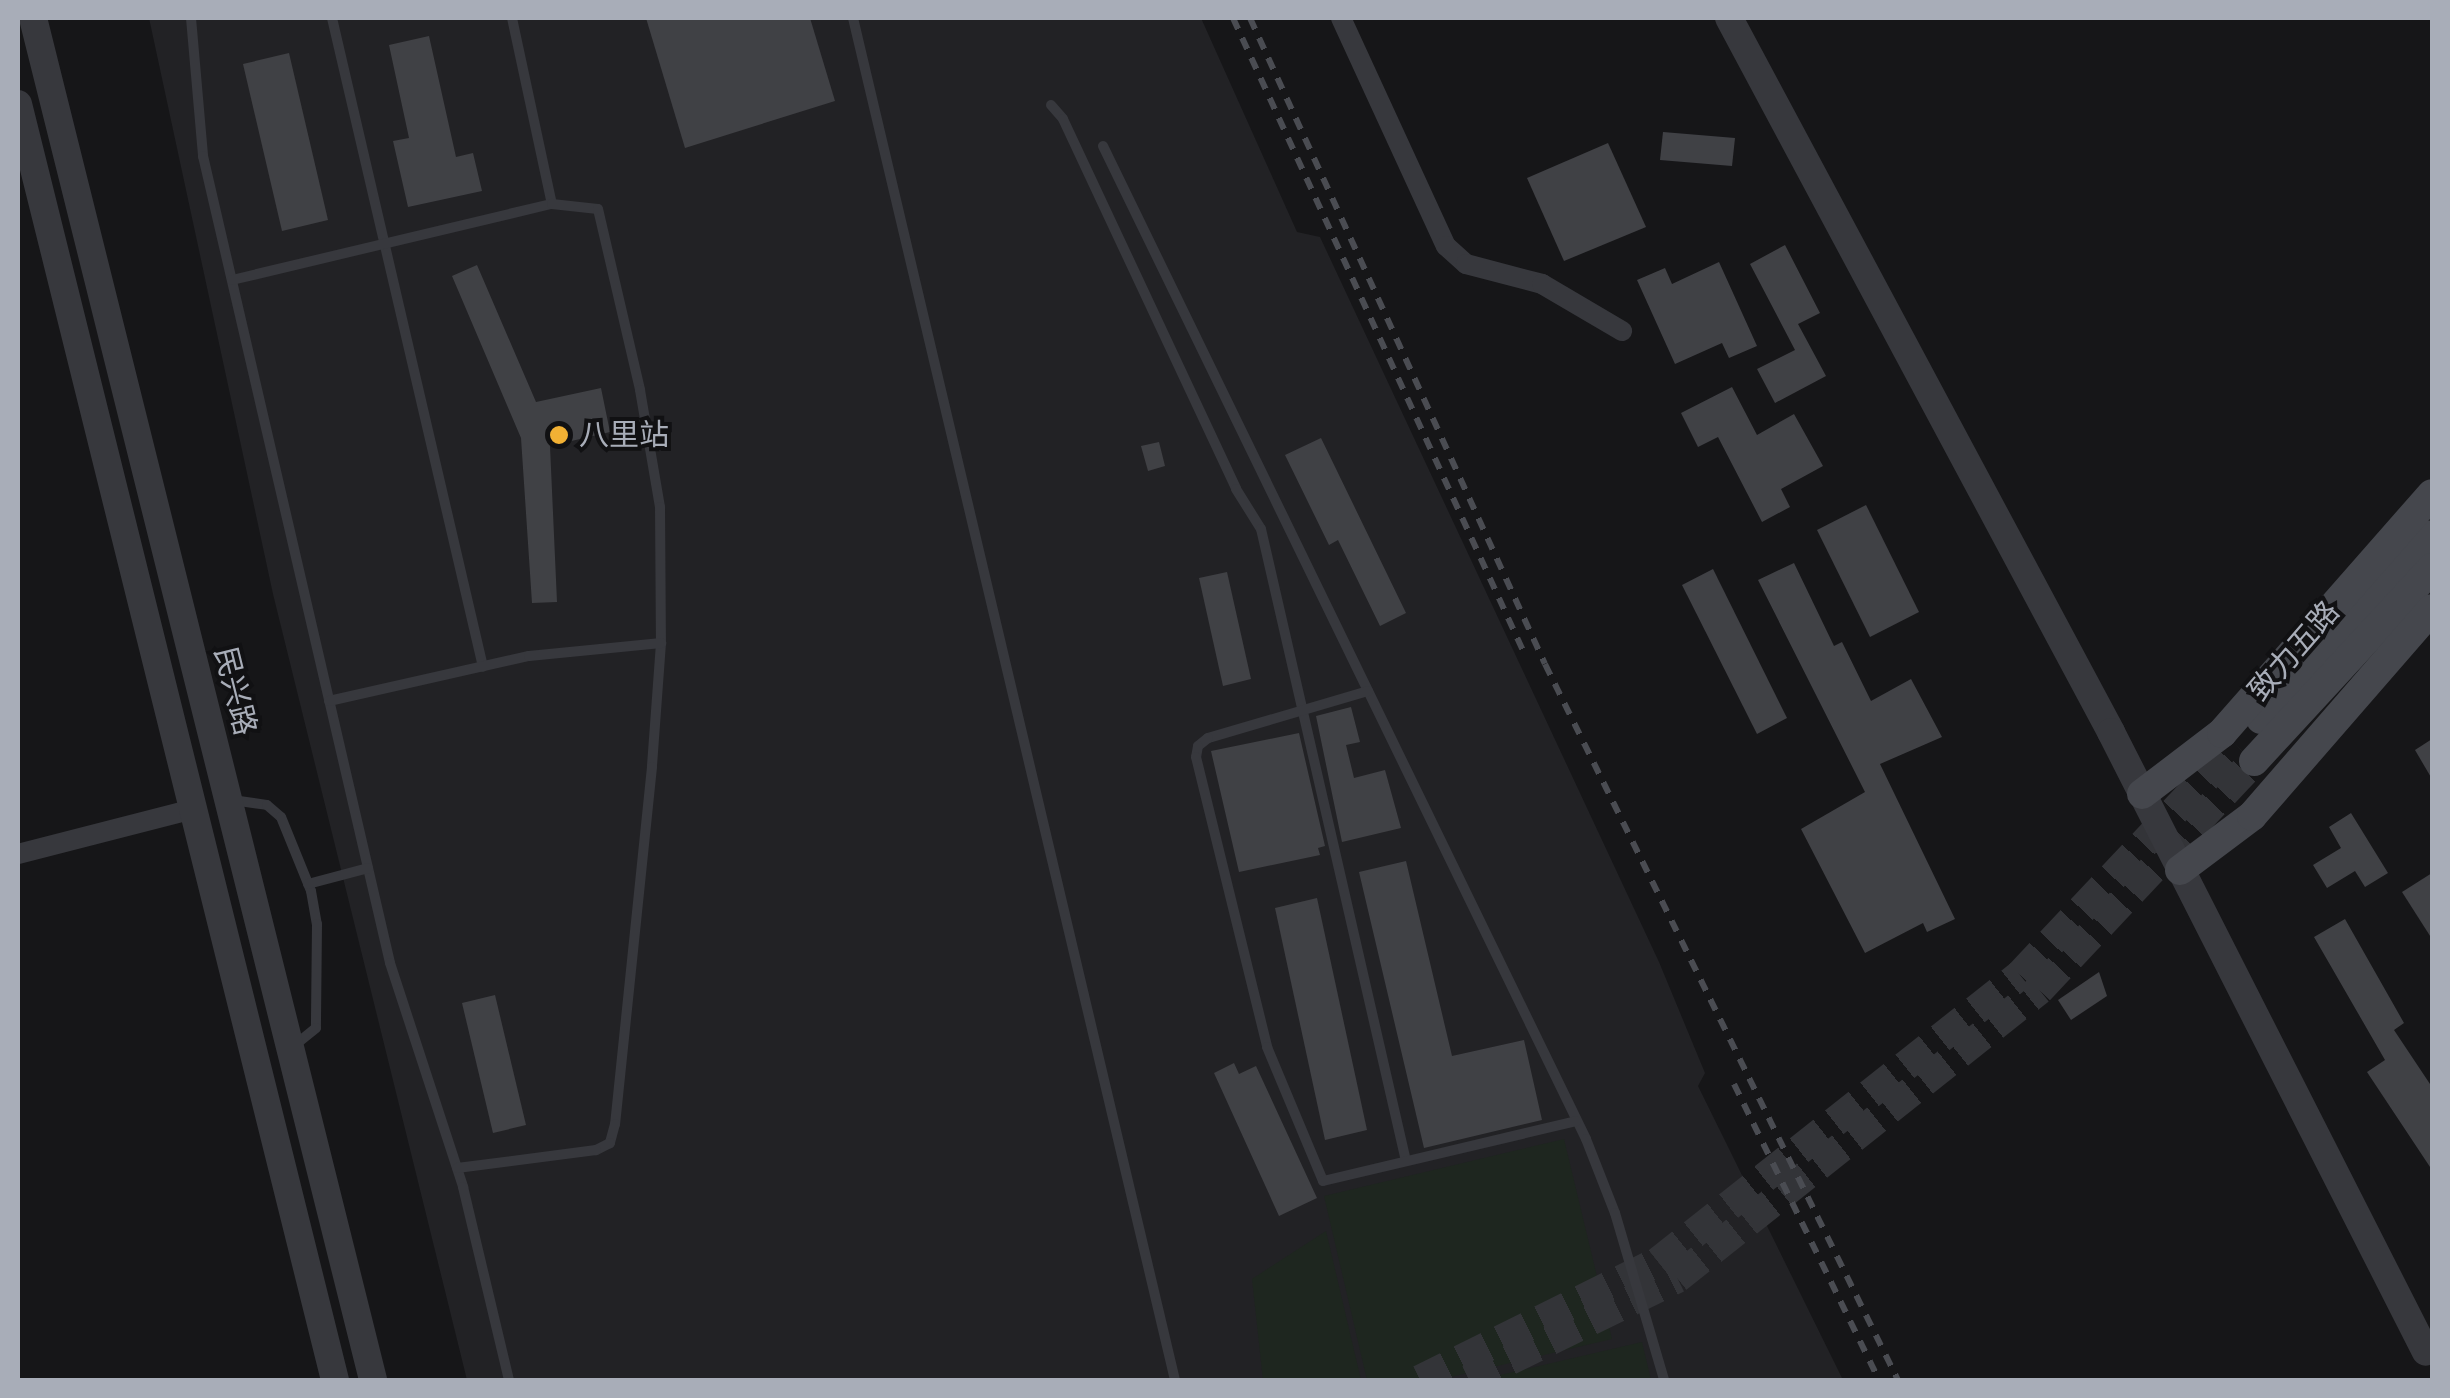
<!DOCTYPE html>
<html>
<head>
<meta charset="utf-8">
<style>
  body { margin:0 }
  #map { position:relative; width:2450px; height:1398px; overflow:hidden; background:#161618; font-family:"Work Sans","Noto Sans SC",sans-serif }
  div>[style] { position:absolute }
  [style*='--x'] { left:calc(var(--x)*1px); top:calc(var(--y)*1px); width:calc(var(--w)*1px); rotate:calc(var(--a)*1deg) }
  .built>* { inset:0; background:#222225 }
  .green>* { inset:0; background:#1e261f }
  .building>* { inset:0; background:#404145 }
  .secondary-tunnel>* { height:30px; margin-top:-15px; transform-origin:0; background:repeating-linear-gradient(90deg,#333438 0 30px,transparent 0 45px) }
  .service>* { height:10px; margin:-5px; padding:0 5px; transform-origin:5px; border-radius:5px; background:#37383d }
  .minor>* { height:20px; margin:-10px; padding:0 10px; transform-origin:10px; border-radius:10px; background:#37383d }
  .tertiary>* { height:28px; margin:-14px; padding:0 14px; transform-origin:14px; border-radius:14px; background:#37383d }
  .secondary>* { height:30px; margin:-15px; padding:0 15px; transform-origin:15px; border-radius:15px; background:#45474d }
  .rail>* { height:6px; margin-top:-3px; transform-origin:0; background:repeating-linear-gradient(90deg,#4a4c52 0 12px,transparent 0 22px) }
  .dots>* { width:28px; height:28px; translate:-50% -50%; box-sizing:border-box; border:5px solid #111113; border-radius:50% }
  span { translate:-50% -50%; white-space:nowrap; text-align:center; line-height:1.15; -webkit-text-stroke:8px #111113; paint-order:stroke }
  .poi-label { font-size:30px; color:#a8adb8 }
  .left { translate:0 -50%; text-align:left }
  .street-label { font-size:30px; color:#a8adb8 }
  .frame { position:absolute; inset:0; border:20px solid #a8adb8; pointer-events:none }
</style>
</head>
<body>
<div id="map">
  <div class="built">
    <div style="clip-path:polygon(149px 18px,1201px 18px,1297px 232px,1320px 237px,1659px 962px,1705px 1073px,1698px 1086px,1843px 1380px,467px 1380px,273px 594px)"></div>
  </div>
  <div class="green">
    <div style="clip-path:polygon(1564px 1139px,1612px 1339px,1438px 1380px,1367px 1380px,1324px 1196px)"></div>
    <div style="clip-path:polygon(1326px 1231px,1361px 1380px,1263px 1380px,1252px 1279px)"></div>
    <div style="clip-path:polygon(1642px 1342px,1651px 1380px,1479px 1380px)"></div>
  </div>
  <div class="building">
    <div style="clip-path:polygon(646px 18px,810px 18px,835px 101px,685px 148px)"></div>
    <div style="clip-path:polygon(429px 36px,456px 157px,473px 153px,482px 191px,408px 207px,393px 141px,409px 138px,389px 45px)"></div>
    <div style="clip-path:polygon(289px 53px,328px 220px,282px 231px,243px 64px)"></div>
    <div style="clip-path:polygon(1663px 132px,1735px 138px,1732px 166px,1660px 160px)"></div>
    <div style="clip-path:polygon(1608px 143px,1646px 227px,1564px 261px,1527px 178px)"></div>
    <div style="clip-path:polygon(1785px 245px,1820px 313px,1798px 324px,1826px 376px,1775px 403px,1757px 369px,1795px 350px,1750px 264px)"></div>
    <div style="clip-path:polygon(1719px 262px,1757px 346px,1729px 358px,1722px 343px,1675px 364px,1637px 280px,1665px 268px,1672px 284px)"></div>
    <div style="clip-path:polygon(477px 265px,536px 402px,601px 388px,610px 432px,550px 446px,557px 602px,532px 603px,521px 438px,452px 276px)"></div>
    <div style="clip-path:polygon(1732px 387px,1757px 435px,1794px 414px,1823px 466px,1781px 489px,1790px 507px,1762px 522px,1718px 437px,1698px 447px,1681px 413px)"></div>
    <div style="clip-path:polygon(1321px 438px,1406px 613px,1380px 626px,1338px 540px,1329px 545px,1285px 455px)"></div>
    <div style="clip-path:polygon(1159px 442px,1165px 466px,1148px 471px,1141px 446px)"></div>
    <div style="clip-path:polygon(1866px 505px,1919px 612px,1870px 637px,1817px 530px)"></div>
    <div style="clip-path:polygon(1794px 563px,1834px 646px,1842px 642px,1871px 701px,1911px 679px,1942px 737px,1880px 764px,1955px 919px,1927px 932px,1923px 923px,1865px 953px,1801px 829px,1865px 792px,1758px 580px)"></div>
    <div style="clip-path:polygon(1713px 569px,1787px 718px,1757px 734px,1682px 585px)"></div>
    <div style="clip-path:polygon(1227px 572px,1251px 679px,1223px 686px,1199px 578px)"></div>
    <div style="clip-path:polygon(1351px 707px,1360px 742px,1346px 745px,1354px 778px,1385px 770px,1401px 828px,1342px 842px,1316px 716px)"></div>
    <div style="clip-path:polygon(1299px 733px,1325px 846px,1318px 848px,1320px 855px,1239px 872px,1211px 751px)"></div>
    <div style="clip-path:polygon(2432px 739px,2432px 779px,2415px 750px)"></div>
    <div style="clip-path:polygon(2351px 813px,2388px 873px,2365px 887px,2355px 871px,2327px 888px,2313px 865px,2341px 848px,2329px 827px)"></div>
    <div style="clip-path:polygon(1406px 861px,1452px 1056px,1524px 1040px,1542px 1120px,1424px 1148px,1359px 872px)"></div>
    <div style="clip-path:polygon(2432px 873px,2432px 939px,2402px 892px)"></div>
    <div style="clip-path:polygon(1317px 898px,1367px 1130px,1325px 1140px,1275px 908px)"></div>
    <div style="clip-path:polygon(2345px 919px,2404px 1023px,2394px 1030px,2432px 1087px,2432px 1170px,2367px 1072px,2385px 1060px,2314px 937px)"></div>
    <div style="clip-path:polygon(2099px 972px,2107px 996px,2071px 1020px,2058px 1000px)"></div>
    <div style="clip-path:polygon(495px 995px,526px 1125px,493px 1133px,462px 1003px)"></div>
    <div style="clip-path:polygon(1234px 1063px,1239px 1074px,1256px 1066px,1317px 1198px,1279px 1216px,1214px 1073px)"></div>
  </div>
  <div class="secondary-tunnel">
    <div style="--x:1420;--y:1380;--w:266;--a:-26.4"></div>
    <div style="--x:1658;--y:1262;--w:462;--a:-38.4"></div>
    <div style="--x:2020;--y:975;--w:315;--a:-46.7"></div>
    <div style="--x:1469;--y:1380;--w:232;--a:-26.1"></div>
    <div style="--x:1677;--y:1278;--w:463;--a:-38.5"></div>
    <div style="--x:2039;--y:990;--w:314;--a:-46.8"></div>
  </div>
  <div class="service">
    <div style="--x:191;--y:18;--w:139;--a:85"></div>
    <div style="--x:203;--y:156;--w:828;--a:76.95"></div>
    <div style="--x:390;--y:963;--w:236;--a:71.9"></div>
    <div style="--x:463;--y:1187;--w:198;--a:76.6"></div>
    <div style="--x:332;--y:18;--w:666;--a:76.9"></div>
    <div style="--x:512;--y:18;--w:190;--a:77.9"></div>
    <div style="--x:853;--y:18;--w:1400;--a:76.7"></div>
    <div style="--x:1051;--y:105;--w:18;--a:49"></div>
    <div style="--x:1063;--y:119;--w:408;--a:64.9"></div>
    <div style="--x:1236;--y:489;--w:47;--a:58"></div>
    <div style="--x:1261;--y:529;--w:648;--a:77.08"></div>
    <div style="--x:1103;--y:146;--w:1104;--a:64.06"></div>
    <div style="--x:1586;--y:1139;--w:79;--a:68.6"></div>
    <div style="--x:1615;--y:1213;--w:174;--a:73.6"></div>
    <div style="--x:232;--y:280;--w:329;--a:-13.4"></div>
    <div style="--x:552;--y:204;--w:46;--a:6.2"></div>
    <div style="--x:598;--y:209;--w:186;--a:76.9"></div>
    <div style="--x:640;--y:390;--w:119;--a:80.3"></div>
    <div style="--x:660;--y:507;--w:136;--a:89.6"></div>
    <div style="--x:661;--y:643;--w:124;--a:94.2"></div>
    <div style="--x:652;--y:767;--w:359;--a:95.9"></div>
    <div style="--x:615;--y:1124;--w:20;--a:105"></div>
    <div style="--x:610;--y:1143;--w:16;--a:153"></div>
    <div style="--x:596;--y:1150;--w:140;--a:172.6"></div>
    <div style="--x:1368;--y:691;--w:167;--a:163.6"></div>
    <div style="--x:1208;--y:738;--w:13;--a:141"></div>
    <div style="--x:1198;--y:746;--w:11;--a:100"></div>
    <div style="--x:1196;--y:757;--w:299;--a:76.2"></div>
    <div style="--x:1267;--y:1047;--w:145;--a:67.3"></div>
    <div style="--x:1323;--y:1181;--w:260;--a:-13.3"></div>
    <div style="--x:329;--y:701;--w:205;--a:-12.7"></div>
    <div style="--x:529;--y:656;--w:133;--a:-5.6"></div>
    <div style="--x:232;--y:800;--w:35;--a:8"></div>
    <div style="--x:267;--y:805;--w:18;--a:41"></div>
    <div style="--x:281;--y:817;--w:80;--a:67.9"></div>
    <div style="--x:311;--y:891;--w:34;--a:80"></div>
    <div style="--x:317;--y:924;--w:104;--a:90.6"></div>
    <div style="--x:316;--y:1028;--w:32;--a:141"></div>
    <div style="--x:308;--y:884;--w:62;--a:-14.9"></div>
  </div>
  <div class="minor">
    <div style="--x:1341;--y:18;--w:251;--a:65.3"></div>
    <div style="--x:1446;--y:246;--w:27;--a:42"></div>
    <div style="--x:1466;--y:264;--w:79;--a:14.7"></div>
    <div style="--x:1542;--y:284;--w:93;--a:30.4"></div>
    <div style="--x:18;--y:854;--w:181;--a:-14.4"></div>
  </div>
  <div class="tertiary">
    <div style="--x:33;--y:18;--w:1404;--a:75.98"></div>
    <div style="--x:1729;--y:18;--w:810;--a:61.85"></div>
    <div style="--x:2111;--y:732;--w:695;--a:63.07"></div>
    <div style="--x:18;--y:104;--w:1315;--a:76.05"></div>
  </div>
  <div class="secondary">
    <div style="--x:2261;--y:719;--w:251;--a:-47.1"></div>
    <div style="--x:2254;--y:761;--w:263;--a:-47.3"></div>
    <div style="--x:2142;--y:794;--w:101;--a:-37.3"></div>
    <div style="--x:2222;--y:733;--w:318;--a:-48.7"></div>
    <div style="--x:2180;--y:870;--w:90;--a:-36.9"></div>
    <div style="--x:2252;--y:816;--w:274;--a:-49"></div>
  </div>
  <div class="rail">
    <div style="--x:1233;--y:18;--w:703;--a:65.37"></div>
    <div style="--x:1250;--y:18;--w:710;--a:65.46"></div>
    <div style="--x:1545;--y:664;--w:798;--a:63.76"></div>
    <div style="--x:1734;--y:1084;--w:330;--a:63.9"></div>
  </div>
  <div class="dots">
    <div style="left:559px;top:435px;background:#f2b134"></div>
  </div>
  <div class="poi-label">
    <span class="left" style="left:579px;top:435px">八里站</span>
  </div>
  <div class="street-label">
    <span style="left:2294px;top:651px;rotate:-49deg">致力五路</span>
    <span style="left:235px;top:691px;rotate:76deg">民兴路</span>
  </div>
  <div class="frame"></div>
</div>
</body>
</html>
